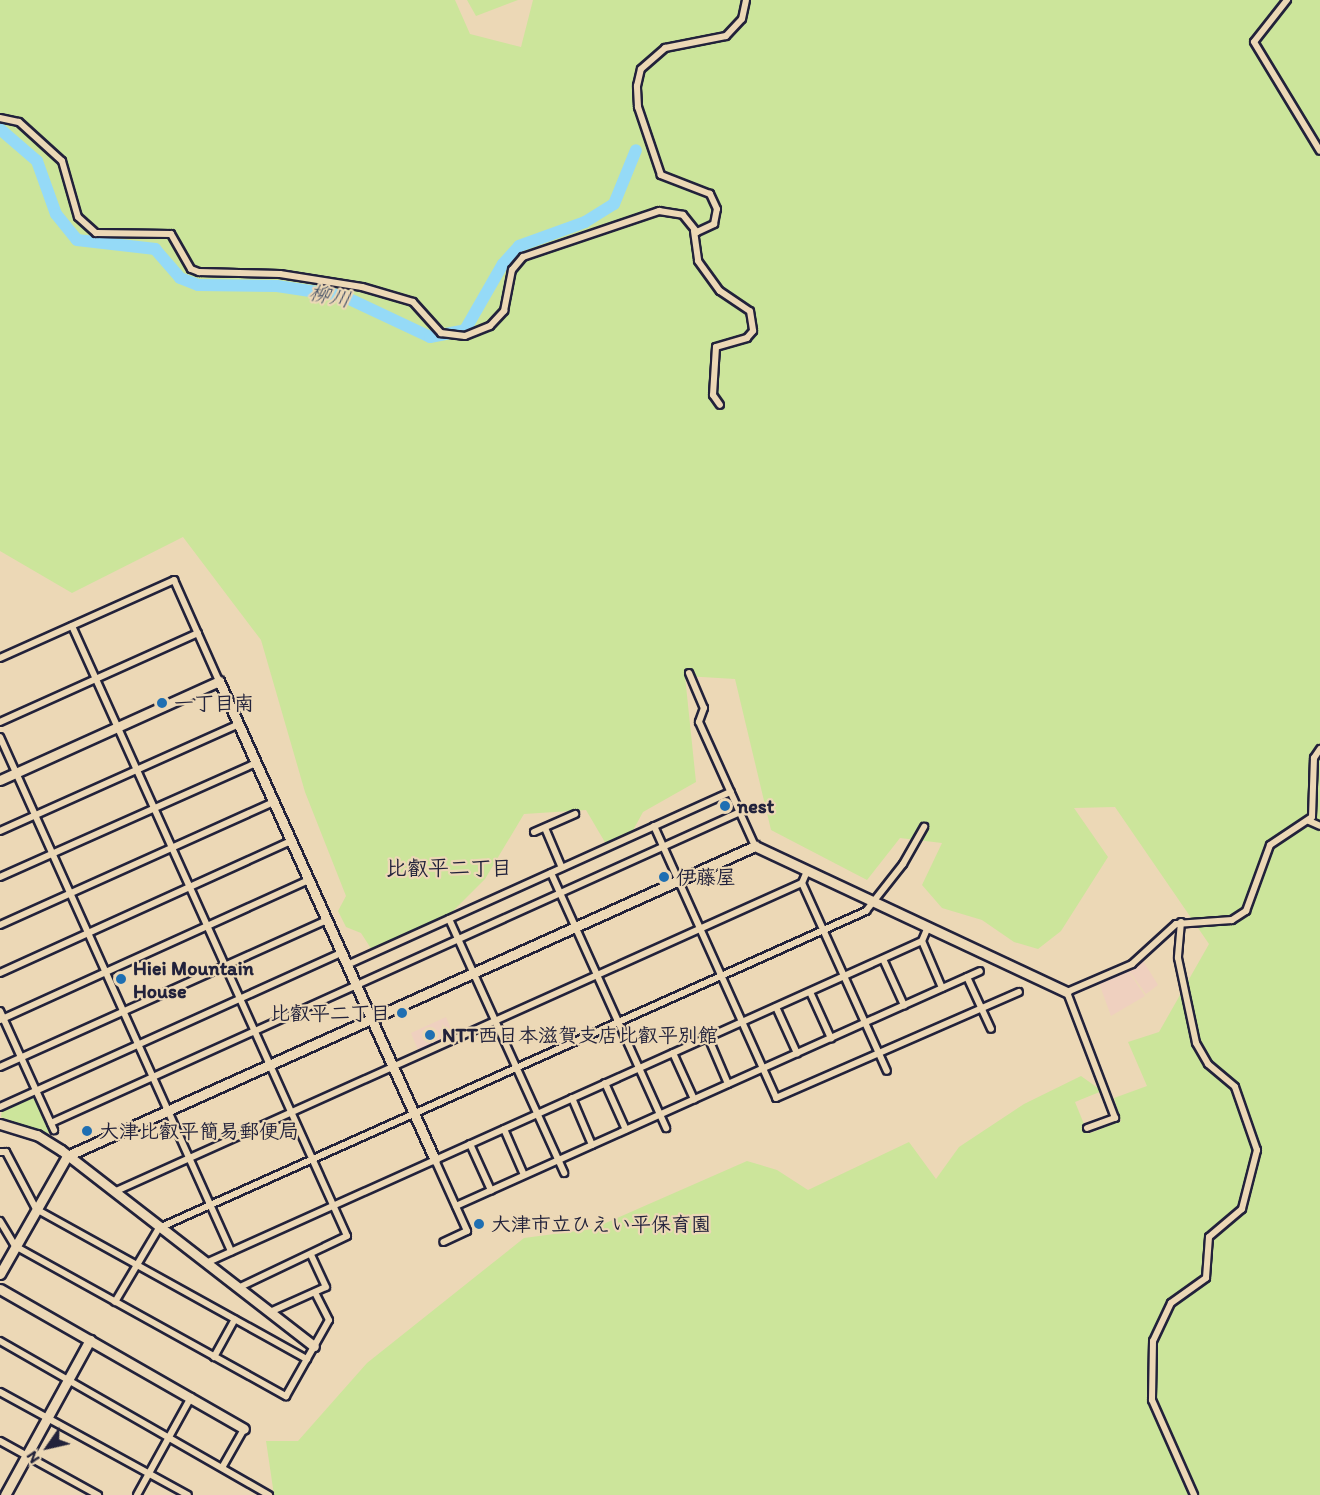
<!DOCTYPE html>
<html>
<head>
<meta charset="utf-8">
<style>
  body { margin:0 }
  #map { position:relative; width:1320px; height:1495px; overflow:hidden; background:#ecd8b6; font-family:Itim,"Klee One",sans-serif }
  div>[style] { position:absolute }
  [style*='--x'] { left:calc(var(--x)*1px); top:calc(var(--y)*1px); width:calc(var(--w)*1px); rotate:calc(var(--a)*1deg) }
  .built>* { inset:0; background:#efd0bf }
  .green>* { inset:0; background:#cce59b }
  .river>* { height:12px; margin:-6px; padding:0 6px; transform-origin:6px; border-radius:6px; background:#95daf7 }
  .roads { filter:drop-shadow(2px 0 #22223b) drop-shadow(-2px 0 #22223b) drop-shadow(0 2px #22223b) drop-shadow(0 -2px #22223b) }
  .street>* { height:6px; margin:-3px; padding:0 3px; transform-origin:3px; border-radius:3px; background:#ecd8b6 }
  .secondary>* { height:9px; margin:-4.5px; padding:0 4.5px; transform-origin:4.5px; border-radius:4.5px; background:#ecd8b6 }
  .dots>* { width:16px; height:16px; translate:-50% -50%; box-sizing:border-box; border:3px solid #ecd8b6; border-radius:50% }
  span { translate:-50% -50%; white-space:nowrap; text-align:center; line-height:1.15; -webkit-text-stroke:4.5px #ecd8b6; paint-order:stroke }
  .poi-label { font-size:20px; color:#22223b; font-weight:700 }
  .left { translate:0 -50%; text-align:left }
  .right { translate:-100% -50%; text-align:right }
  .water-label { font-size:21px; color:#394761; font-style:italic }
  .neighbourhood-label { font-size:21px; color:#22223b; font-weight:700 }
  .north { position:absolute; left:18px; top:1417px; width:60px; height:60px; -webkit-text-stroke:4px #ecd8b6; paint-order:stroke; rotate:236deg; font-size:16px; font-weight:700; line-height:24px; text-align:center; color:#22223b }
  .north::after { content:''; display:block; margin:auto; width:21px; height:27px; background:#22223b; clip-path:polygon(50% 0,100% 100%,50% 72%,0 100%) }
</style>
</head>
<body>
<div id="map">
  <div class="built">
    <div style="clip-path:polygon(1142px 959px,1158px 985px,1146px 994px,1127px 968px)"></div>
    <div style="clip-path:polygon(1127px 969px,1145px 996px,1111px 1016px,1099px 983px)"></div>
    <div style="clip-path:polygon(446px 1017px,454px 1036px,418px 1050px,411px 1033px)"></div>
  </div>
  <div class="green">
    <div style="clip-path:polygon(0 0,455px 0,470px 34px,521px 47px,533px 0,1320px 0,1320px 1495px,274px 1495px,266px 1441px,298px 1441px,367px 1363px,524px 1238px,592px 1229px,747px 1161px,777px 1170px,808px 1190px,909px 1142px,936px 1179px,959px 1147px,1024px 1104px,1081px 1076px,1102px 1091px,1075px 1102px,1088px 1134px,1121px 1121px,1114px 1098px,1147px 1086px,1128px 1042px,1159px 1032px,1209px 944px,1115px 807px,1074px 808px,1108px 857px,1061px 931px,1038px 949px,1014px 942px,982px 920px,942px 908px,922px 885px,942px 843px,900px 838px,867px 880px,771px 830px,735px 679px,685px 676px,696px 782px,643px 812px,631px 834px,606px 844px,586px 810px,524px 814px,485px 879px,450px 914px,372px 950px,361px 933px,346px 927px,338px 911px,346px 896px,305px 792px,261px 640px,183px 537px,72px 593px,0 551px)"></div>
    <div style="clip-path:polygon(467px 0,518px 0,476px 16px)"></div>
    <div style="clip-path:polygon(34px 1094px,51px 1130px,47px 1135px,1px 1117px,2px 1109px)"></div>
  </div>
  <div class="river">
    <div style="--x:0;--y:129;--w:49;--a:40.9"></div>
    <div style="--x:37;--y:161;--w:56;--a:70.3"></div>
    <div style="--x:56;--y:214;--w:33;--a:51"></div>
    <div style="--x:77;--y:240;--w:79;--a:6.6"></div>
    <div style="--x:155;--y:249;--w:38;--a:49"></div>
    <div style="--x:180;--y:278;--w:19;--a:21"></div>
    <div style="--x:198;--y:285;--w:79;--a:0.7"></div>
    <div style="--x:277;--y:286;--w:67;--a:8.6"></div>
    <div style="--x:343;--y:296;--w:96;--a:25.2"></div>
    <div style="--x:430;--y:337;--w:36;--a:-11"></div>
    <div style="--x:465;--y:330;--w:76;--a:-60.1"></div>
    <div style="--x:503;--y:264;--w:24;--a:-48"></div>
    <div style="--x:519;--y:246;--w:70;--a:-20"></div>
    <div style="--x:585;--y:222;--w:34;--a:-32"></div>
    <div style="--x:614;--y:204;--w:58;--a:-67.8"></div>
  </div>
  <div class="roads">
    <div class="street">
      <div style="--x:1287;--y:0;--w:53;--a:128.2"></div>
      <div style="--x:1254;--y:42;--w:127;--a:58.8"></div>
      <div style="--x:0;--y:118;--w:19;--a:12"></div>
      <div style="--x:19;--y:122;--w:58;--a:42.2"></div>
      <div style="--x:62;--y:161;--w:58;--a:74.1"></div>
      <div style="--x:78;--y:217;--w:24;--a:42"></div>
      <div style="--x:96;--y:233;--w:75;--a:0.8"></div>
      <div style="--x:171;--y:234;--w:40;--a:60.3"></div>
      <div style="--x:191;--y:269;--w:9;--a:21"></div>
      <div style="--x:199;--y:272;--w:81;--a:1.4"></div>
      <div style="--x:280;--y:274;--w:83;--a:9"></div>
      <div style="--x:362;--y:287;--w:53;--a:16.4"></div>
      <div style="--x:413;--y:302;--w:42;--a:47.9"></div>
      <div style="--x:441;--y:333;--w:24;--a:7"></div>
      <div style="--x:465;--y:336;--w:27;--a:-22"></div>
      <div style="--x:490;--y:326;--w:21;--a:-47"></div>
      <div style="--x:504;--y:311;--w:42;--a:-79"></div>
      <div style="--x:512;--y:270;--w:17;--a:-50"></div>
      <div style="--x:523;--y:257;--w:144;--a:-18.7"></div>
      <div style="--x:659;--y:211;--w:24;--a:9"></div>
      <div style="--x:683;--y:215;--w:22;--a:51"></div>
      <div style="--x:697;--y:232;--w:19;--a:-25"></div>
      <div style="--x:714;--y:224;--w:15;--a:-79"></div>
      <div style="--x:717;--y:209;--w:17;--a:-115"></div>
      <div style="--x:710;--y:194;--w:53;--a:-158.8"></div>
      <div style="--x:661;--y:175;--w:72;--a:-108.7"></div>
      <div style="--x:638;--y:107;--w:21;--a:-93"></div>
      <div style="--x:637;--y:86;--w:17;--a:-77"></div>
      <div style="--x:641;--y:69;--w:32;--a:-41"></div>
      <div style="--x:665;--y:48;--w:62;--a:-11.1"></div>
      <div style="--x:726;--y:36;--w:23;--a:-47"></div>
      <div style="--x:742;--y:19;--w:19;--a:-78"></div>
      <div style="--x:694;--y:231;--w:30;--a:82"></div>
      <div style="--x:698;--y:261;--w:37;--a:54"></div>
      <div style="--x:720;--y:291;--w:36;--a:34"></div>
      <div style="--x:750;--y:311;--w:20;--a:81"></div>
      <div style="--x:753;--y:331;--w:9;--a:131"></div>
      <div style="--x:747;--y:338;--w:32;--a:164"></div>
      <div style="--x:716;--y:347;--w:48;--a:93.6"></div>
      <div style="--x:713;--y:395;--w:12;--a:55"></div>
      <div style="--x:72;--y:626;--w:669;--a:65.73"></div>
      <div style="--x:347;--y:1236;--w:121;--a:154.5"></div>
      <div style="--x:0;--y:658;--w:191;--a:-24.1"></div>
      <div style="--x:174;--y:580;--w:111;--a:66"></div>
      <div style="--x:689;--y:673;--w:38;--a:67"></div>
      <div style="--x:704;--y:708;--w:15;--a:110"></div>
      <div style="--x:699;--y:722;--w:136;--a:65.7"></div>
      <div style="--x:0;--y:722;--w:217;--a:-24.2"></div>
      <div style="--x:0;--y:737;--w:564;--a:65.8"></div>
      <div style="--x:1309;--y:821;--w:12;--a:24"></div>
      <div style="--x:654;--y:826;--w:298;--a:65.8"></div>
      <div style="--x:776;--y:1098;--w:265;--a:-23.6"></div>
      <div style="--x:545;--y:828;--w:43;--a:67"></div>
      <div style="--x:0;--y:831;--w:262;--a:-24.1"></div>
      <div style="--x:534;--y:832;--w:45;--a:-23.7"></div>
      <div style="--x:551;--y:873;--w:280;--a:65.7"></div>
      <div style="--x:0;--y:877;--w:280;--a:-24"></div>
      <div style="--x:802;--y:883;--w:206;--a:65.7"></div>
      <div style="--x:449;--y:919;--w:279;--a:65.6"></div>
      <div style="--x:1181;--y:922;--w:36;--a:95"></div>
      <div style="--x:1178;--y:958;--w:87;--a:78"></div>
      <div style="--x:1196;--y:1043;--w:24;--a:60"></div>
      <div style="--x:1208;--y:1064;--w:35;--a:40"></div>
      <div style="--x:1235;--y:1087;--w:67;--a:70.8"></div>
      <div style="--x:1257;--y:1150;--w:61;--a:104.3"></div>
      <div style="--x:1242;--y:1209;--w:43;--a:139.7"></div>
      <div style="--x:1209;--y:1237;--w:41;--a:94.2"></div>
      <div style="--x:1206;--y:1278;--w:43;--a:144.5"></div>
      <div style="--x:1171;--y:1303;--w:42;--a:115.3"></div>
      <div style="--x:1153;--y:1341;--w:59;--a:91"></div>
      <div style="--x:1152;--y:1400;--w:104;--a:66.1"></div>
      <div style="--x:0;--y:925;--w:300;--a:-24.2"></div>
      <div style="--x:922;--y:941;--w:51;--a:66.9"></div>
      <div style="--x:883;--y:959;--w:51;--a:65.5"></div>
      <div style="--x:347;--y:965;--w:421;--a:-24.3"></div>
      <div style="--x:0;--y:973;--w:320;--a:-24.4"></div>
      <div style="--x:967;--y:977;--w:57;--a:65.2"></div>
      <div style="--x:810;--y:992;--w:51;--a:65.5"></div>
      <div style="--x:776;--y:1007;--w:51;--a:65.5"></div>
      <div style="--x:0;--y:1011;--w:131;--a:65.6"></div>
      <div style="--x:0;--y:1020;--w:339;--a:-24.4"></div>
      <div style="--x:708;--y:1037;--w:51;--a:66.9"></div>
      <div style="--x:673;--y:1053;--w:51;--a:65.5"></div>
      <div style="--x:0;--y:1067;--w:359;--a:-24.2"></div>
      <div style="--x:605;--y:1083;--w:51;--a:65.9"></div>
      <div style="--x:572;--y:1098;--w:51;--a:66.9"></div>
      <div style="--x:0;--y:1107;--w:374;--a:-24.3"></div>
      <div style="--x:51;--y:1123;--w:756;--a:-24.29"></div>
      <div style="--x:1087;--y:1128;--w:30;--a:-20"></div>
      <div style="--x:1115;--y:1118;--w:135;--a:-110.9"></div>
      <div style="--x:1067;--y:992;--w:71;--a:-23.3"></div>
      <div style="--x:1132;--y:964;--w:59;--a:-42.3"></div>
      <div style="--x:1176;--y:924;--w:56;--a:-4.1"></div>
      <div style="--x:1232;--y:920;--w:17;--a:-33"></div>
      <div style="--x:1246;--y:911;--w:70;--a:-70"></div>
      <div style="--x:1270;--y:845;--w:50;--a:-33.7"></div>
      <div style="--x:1312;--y:817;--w:59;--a:-88.1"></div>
      <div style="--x:1314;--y:758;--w:11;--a:-56"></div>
      <div style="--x:504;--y:1129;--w:50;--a:66.5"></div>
      <div style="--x:470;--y:1144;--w:51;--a:65.5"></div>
      <div style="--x:0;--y:1152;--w:6;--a:0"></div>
      <div style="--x:6;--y:1152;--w:64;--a:62.2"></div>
      <div style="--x:36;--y:1209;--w:310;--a:29"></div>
      <div style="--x:435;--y:1160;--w:78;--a:65.7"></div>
      <div style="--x:467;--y:1231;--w:26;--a:155"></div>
      <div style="--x:114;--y:1192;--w:754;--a:-24.19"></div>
      <div style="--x:802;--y:883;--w:13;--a:-67"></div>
      <div style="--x:456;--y:1206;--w:574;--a:-24.15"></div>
      <div style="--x:0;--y:1221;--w:29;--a:59"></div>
      <div style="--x:15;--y:1246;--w:310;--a:29"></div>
      <div style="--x:286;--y:1396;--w:87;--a:-60.5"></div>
      <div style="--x:329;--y:1320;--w:31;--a:-117"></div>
      <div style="--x:206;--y:1263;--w:785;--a:-24.21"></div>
      <div style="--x:922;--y:941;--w:13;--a:-67"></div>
      <div style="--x:115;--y:1302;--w:86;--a:-59.3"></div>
      <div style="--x:159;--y:1228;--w:775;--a:-24.15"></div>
      <div style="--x:866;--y:911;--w:60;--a:-51.8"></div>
      <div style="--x:903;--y:864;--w:43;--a:-60.4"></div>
      <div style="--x:270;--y:1312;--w:61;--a:-24.1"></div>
      <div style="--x:326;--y:1287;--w:35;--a:-115"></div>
      <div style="--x:0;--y:1341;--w:310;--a:29.8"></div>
      <div style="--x:214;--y:1357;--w:43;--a:-61.1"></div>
      <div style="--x:0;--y:1392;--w:214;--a:28.7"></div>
      <div style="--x:0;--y:1441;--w:112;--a:28.9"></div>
      <div style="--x:223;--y:1466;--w:43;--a:-60.4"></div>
      <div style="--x:137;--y:1495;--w:112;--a:-61.1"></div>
    </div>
    <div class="secondary">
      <div style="--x:0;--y:780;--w:240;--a:-24.3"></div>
      <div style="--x:219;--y:681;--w:525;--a:65.73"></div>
      <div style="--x:0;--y:1124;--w:39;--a:17"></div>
      <div style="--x:37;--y:1135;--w:28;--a:32"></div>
      <div style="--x:61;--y:1150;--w:320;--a:37.8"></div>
      <div style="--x:0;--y:1274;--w:136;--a:-60.4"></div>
      <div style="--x:67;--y:1156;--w:755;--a:-24.26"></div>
      <div style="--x:755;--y:846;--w:344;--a:25.1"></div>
      <div style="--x:0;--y:1289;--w:281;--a:29.8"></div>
      <div style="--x:5;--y:1495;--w:177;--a:-61.3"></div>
    </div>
  </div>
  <div class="dots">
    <div style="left:162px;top:703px;background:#1f6fb2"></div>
    <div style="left:725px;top:806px;background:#1f6fb2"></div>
    <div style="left:664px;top:877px;background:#1f6fb2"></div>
    <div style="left:121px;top:979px;background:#1f6fb2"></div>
    <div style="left:402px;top:1013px;background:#1f6fb2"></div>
    <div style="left:430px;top:1035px;background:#1f6fb2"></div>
    <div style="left:87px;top:1131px;background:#1f6fb2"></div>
    <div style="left:479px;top:1224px;background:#1f6fb2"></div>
  </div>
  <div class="poi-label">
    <span class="left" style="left:174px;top:703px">一丁目南</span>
    <span class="left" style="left:737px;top:806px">nest</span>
    <span class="left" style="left:676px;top:877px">伊藤屋</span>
    <span class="left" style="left:133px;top:980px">Hiei Mountain<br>House</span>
    <span class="right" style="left:390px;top:1013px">比叡平二丁目</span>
    <span class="left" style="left:442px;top:1035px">NTT西日本滋賀支店比叡平別館</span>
    <span class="left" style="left:99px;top:1131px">大津比叡平簡易郵便局</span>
    <span class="left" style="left:491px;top:1224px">大津市立ひえい平保育園</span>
  </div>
  <div class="water-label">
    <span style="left:330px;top:296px;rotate:12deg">柳川</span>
  </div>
  <div class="neighbourhood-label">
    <span style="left:449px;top:868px">比叡平二丁目</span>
  </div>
  <div class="north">N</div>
</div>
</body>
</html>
